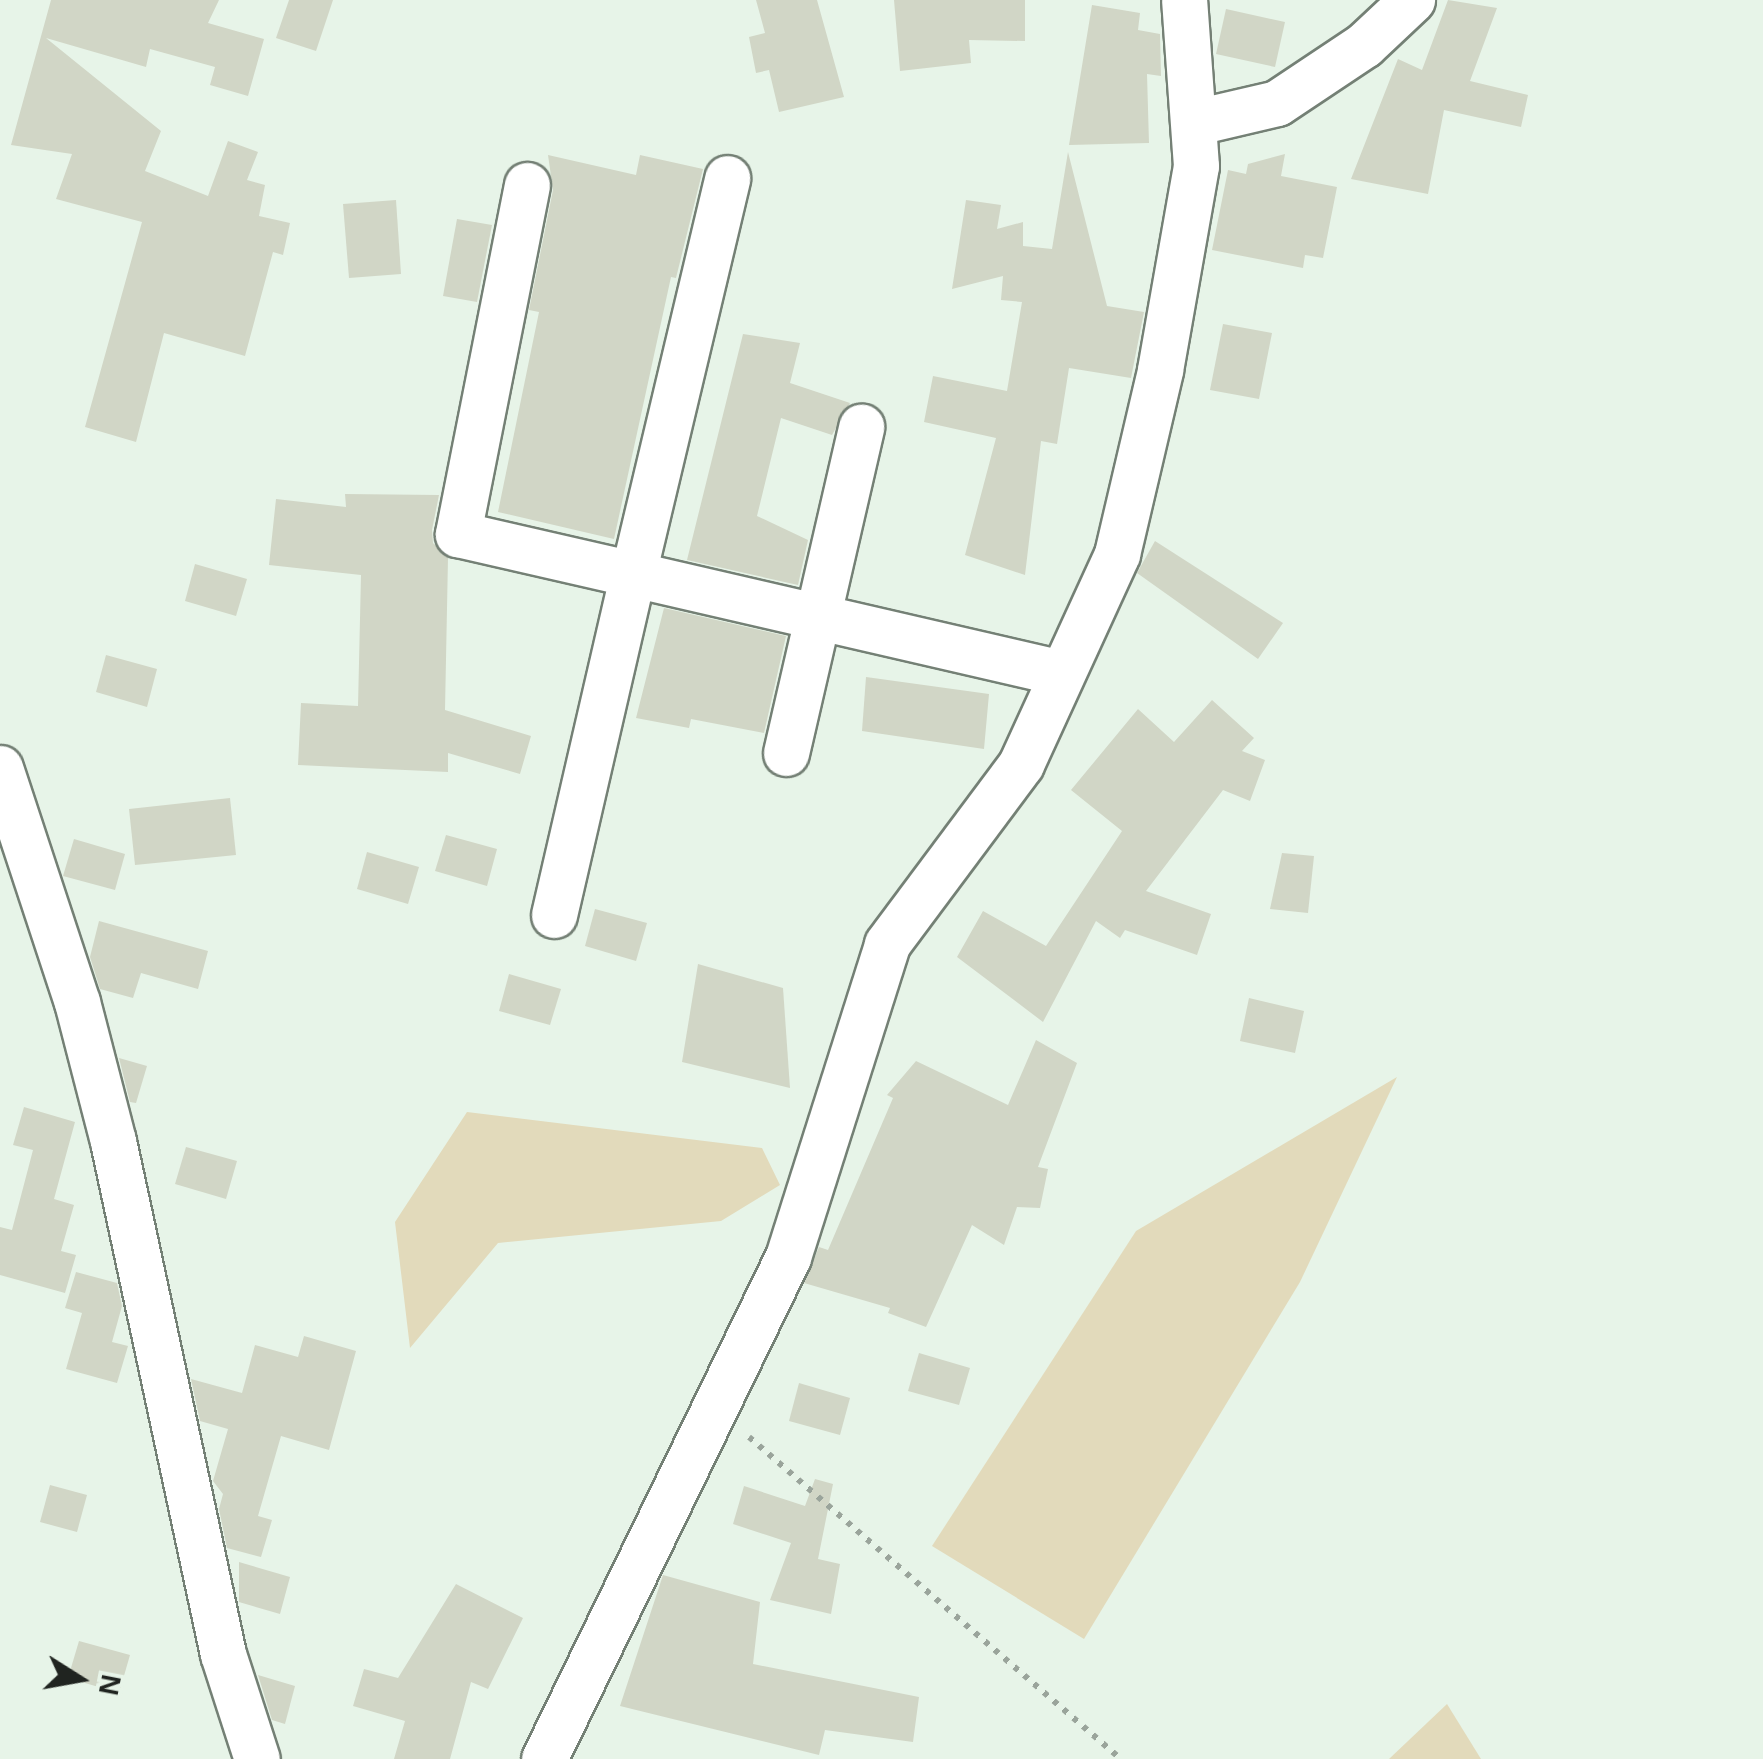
<!DOCTYPE html>
<html>
<head>
<meta charset="utf-8">
<style>
  body { margin:0 }
  #map { position:relative; width:1763px; height:1759px; overflow:hidden; background:#e7f4e8; font-family:Helvetica,sans-serif }
  div>[style] { position:absolute }
  [style*='--x'] { left:calc(var(--x)*1px); top:calc(var(--y)*1px); width:calc(var(--w)*1px); rotate:calc(var(--a)*1deg) }
  .green>* { inset:0; background:#e2dabb }
  .building>* { inset:0; background:#d1d6c6 }
  .path>* { height:6px; margin-top:-3px; transform-origin:0; background:repeating-linear-gradient(90deg,#9aa49b 0 5px,transparent 0 13px) }
  .roads { filter:drop-shadow(2px 0 #748075) drop-shadow(-2px 0 #748075) drop-shadow(0 2px #748075) drop-shadow(0 -2px #748075) }
  .minor>* { height:45px; margin:-22.5px; padding:0 22.5px; transform-origin:22.5px; border-radius:22.5px; background:#fff }
  span { translate:-50% -50%; white-space:nowrap; text-align:center; line-height:1.15; -webkit-text-stroke:8px #e7f4e8; paint-order:stroke }
  .north { position:absolute; left:30px; top:1629px; width:100px; height:100px; -webkit-text-stroke:8px #e7f4e8; paint-order:stroke; rotate:101deg; font-size:28px; font-weight:700; line-height:40px; text-align:center; color:#202420 }
  .north::after { content:''; display:block; margin:auto; width:35px; height:45px; background:#202420; clip-path:polygon(50% 0,100% 100%,50% 72%,0 100%) }
</style>
</head>
<body>
<div id="map">
  <div class="green">
    <div style="clip-path:polygon(1397px 1077px,1300px 1282px,1084px 1639px,932px 1546px,1136px 1231px)"></div>
    <div style="clip-path:polygon(467px 1112px,762px 1148px,780px 1185px,721px 1221px,498px 1243px,410px 1348px,395px 1222px)"></div>
    <div style="clip-path:polygon(1447px 1704px,1481px 1759px,1389px 1759px)"></div>
  </div>
  <div class="building">
    <div style="clip-path:polygon(51px 0,219px 0,208px 23px,264px 39px,248px 96px,210px 85px,215px 67px,150px 49px,146px 67px,46px 38px,161px 131px,145px 171px,208px 196px,228px 141px,258px 152px,247px 180px,265px 185px,259px 216px,290px 223px,283px 255px,273px 252px,245px 356px,164px 333px,136px 442px,85px 427px,142px 222px,56px 199px,72px 154px,11px 145px)"></div>
    <div style="clip-path:polygon(289px 0,333px 0,316px 51px,276px 38px)"></div>
    <div style="clip-path:polygon(756px 0,817px 0,844px 97px,779px 112px,769px 70px,756px 73px,749px 37px,765px 33px)"></div>
    <div style="clip-path:polygon(894px 0,1025px 0,1025px 41px,969px 40px,971px 63px,900px 71px)"></div>
    <div style="clip-path:polygon(1448px 0,1497px 8px,1470px 81px,1528px 95px,1521px 127px,1444px 110px,1428px 194px,1351px 179px,1398px 59px,1422px 70px)"></div>
    <div style="clip-path:polygon(1092px 5px,1140px 13px,1138px 30px,1160px 34px,1161px 76px,1147px 74px,1149px 143px,1069px 145px)"></div>
    <div style="clip-path:polygon(1226px 9px,1285px 22px,1275px 67px,1216px 54px)"></div>
    <div style="clip-path:polygon(1068px 152px,1107px 306px,1144px 312px,1131px 378px,1069px 368px,1057px 444px,1041px 441px,1025px 575px,965px 555px,996px 438px,924px 422px,933px 376px,1007px 391px,1022px 302px,1001px 300px,1003px 276px,952px 289px,966px 200px,1001px 205px,997px 229px,1023px 222px,1023px 246px,1052px 249px)"></div>
    <div style="clip-path:polygon(1285px 154px,1281px 176px,1337px 187px,1323px 258px,1305px 255px,1303px 268px,1212px 250px,1228px 170px,1246px 174px,1248px 164px)"></div>
    <div style="clip-path:polygon(548px 155px,636px 175px,640px 155px,703px 169px,676px 278px,671px 277px,614px 539px,498px 512px,539px 312px,529px 310px,553px 190px)"></div>
    <div style="clip-path:polygon(396px 200px,401px 274px,349px 278px,343px 204px)"></div>
    <div style="clip-path:polygon(457px 219px,492px 225px,477px 302px,443px 296px)"></div>
    <div style="clip-path:polygon(1223px 324px,1272px 333px,1259px 399px,1210px 390px)"></div>
    <div style="clip-path:polygon(743px 334px,800px 343px,790px 383px,850px 403px,832px 435px,781px 418px,757px 516px,808px 540px,798px 585px,687px 560px)"></div>
    <div style="clip-path:polygon(345px 494px,439px 495px,432px 530px,433px 543px,448px 558px,445px 710px,531px 736px,520px 774px,448px 753px,448px 772px,298px 765px,301px 703px,358px 706px,361px 575px,269px 565px,276px 499px,346px 507px)"></div>
    <div style="clip-path:polygon(1155px 541px,1283px 623px,1258px 659px,1137px 573px)"></div>
    <div style="clip-path:polygon(195px 564px,247px 579px,236px 616px,185px 601px)"></div>
    <div style="clip-path:polygon(664px 608px,786px 636px,764px 733px,691px 719px,689px 728px,636px 718px)"></div>
    <div style="clip-path:polygon(106px 655px,157px 669px,147px 707px,96px 692px)"></div>
    <div style="clip-path:polygon(866px 677px,989px 694px,984px 749px,862px 731px)"></div>
    <div style="clip-path:polygon(1212px 700px,1254px 738px,1242px 751px,1265px 760px,1250px 801px,1223px 790px,1146px 891px,1211px 914px,1197px 955px,1125px 930px,1120px 938px,1096px 921px,1043px 1022px,957px 957px,983px 911px,1046px 946px,1122px 831px,1071px 790px,1138px 709px,1174px 742px)"></div>
    <div style="clip-path:polygon(230px 798px,236px 855px,135px 865px,129px 809px)"></div>
    <div style="clip-path:polygon(446px 835px,497px 849px,487px 886px,435px 871px)"></div>
    <div style="clip-path:polygon(74px 839px,125px 854px,115px 890px,63px 876px)"></div>
    <div style="clip-path:polygon(367px 852px,419px 867px,408px 904px,357px 889px)"></div>
    <div style="clip-path:polygon(1282px 853px,1314px 856px,1308px 913px,1270px 909px)"></div>
    <div style="clip-path:polygon(595px 909px,647px 923px,636px 961px,585px 946px)"></div>
    <div style="clip-path:polygon(99px 921px,208px 951px,198px 989px,141px 973px,133px 998px,100px 989px,90px 957px)"></div>
    <div style="clip-path:polygon(698px 964px,783px 988px,790px 1088px,682px 1062px)"></div>
    <div style="clip-path:polygon(509px 974px,561px 989px,550px 1025px,499px 1011px)"></div>
    <div style="clip-path:polygon(1249px 998px,1304px 1011px,1295px 1053px,1240px 1041px)"></div>
    <div style="clip-path:polygon(1036px 1040px,1077px 1063px,1038px 1167px,1048px 1169px,1040px 1208px,1017px 1207px,1004px 1245px,972px 1225px,926px 1327px,888px 1313px,890px 1308px,804px 1283px,819px 1247px,828px 1250px,893px 1098px,887px 1095px,916px 1061px,1008px 1105px)"></div>
    <div style="clip-path:polygon(119px 1058px,147px 1066px,136px 1103px,130px 1102px)"></div>
    <div style="clip-path:polygon(24px 1107px,75px 1122px,54px 1199px,74px 1205px,61px 1251px,76px 1255px,65px 1293px,0 1275px,0 1227px,12px 1230px,33px 1150px,13px 1145px)"></div>
    <div style="clip-path:polygon(186px 1147px,237px 1161px,226px 1199px,175px 1184px)"></div>
    <div style="clip-path:polygon(76px 1272px,117px 1283px,122px 1306px,112px 1342px,128px 1346px,117px 1383px,66px 1369px,82px 1313px,65px 1308px)"></div>
    <div style="clip-path:polygon(304px 1336px,356px 1351px,329px 1450px,281px 1436px,258px 1516px,272px 1520px,261px 1557px,227px 1548px,219px 1509px,223px 1494px,213px 1481px,228px 1429px,200px 1421px,191px 1379px,242px 1393px,255px 1345px,298px 1357px)"></div>
    <div style="clip-path:polygon(919px 1353px,970px 1368px,959px 1405px,908px 1391px)"></div>
    <div style="clip-path:polygon(799px 1383px,850px 1398px,840px 1435px,789px 1421px)"></div>
    <div style="clip-path:polygon(815px 1479px,833px 1484px,818px 1559px,840px 1564px,831px 1614px,770px 1600px,791px 1543px,733px 1524px,744px 1486px,805px 1506px)"></div>
    <div style="clip-path:polygon(50px 1485px,87px 1495px,77px 1532px,40px 1522px)"></div>
    <div style="clip-path:polygon(239px 1562px,290px 1577px,280px 1614px,239px 1602px)"></div>
    <div style="clip-path:polygon(663px 1575px,760px 1602px,753px 1664px,919px 1697px,913px 1742px,825px 1730px,819px 1755px,620px 1706px)"></div>
    <div style="clip-path:polygon(456px 1584px,523px 1618px,488px 1689px,471px 1682px,450px 1759px,394px 1759px,405px 1721px,353px 1706px,364px 1669px,398px 1678px)"></div>
    <div style="clip-path:polygon(79px 1641px,130px 1655px,119px 1693px,68px 1678px)"></div>
    <div style="clip-path:polygon(258px 1675px,295px 1686px,285px 1724px,272px 1720px)"></div>
  </div>
  <div class="path">
    <div style="--x:749;--y:1437;--w:492;--a:40.9"></div>
  </div>
  <div class="roads">
    <div class="minor">
      <div style="--x:1196;--y:122;--w:83;--a:-13.2"></div>
      <div style="--x:1277;--y:103;--w:105;--a:-33.7"></div>
      <div style="--x:1364;--y:45;--w:66;--a:-43.2"></div>
      <div style="--x:527;--y:185;--w:356;--a:101.2"></div>
      <div style="--x:458;--y:534;--w:180;--a:12.9"></div>
      <div style="--x:633;--y:574;--w:407;--a:-76.6"></div>
      <div style="--x:786;--y:753;--w:335;--a:-77"></div>
      <div style="--x:0;--y:768;--w:246;--a:71.8"></div>
      <div style="--x:77;--y:1002;--w:144;--a:75.5"></div>
      <div style="--x:113;--y:1141;--w:525;--a:77.9"></div>
      <div style="--x:223;--y:1654;--w:110;--a:72.1"></div>
      <div style="--x:554;--y:915;--w:350;--a:-77"></div>
      <div style="--x:633;--y:574;--w:437;--a:13"></div>
      <div style="--x:544;--y:1759;--w:558;--a:-64.08"></div>
      <div style="--x:788;--y:1257;--w:328;--a:-72.4"></div>
      <div style="--x:887;--y:944;--w:224;--a:-53.3"></div>
      <div style="--x:1021;--y:764;--w:231;--a:-65.4"></div>
      <div style="--x:1117;--y:554;--w:189;--a:-76.8"></div>
      <div style="--x:1160;--y:370;--w:207;--a:-80"></div>
      <div style="--x:1196;--y:166;--w:166;--a:-94.1"></div>
    </div>
  </div>
  <div class="north">N</div>
</div>
</body>
</html>
